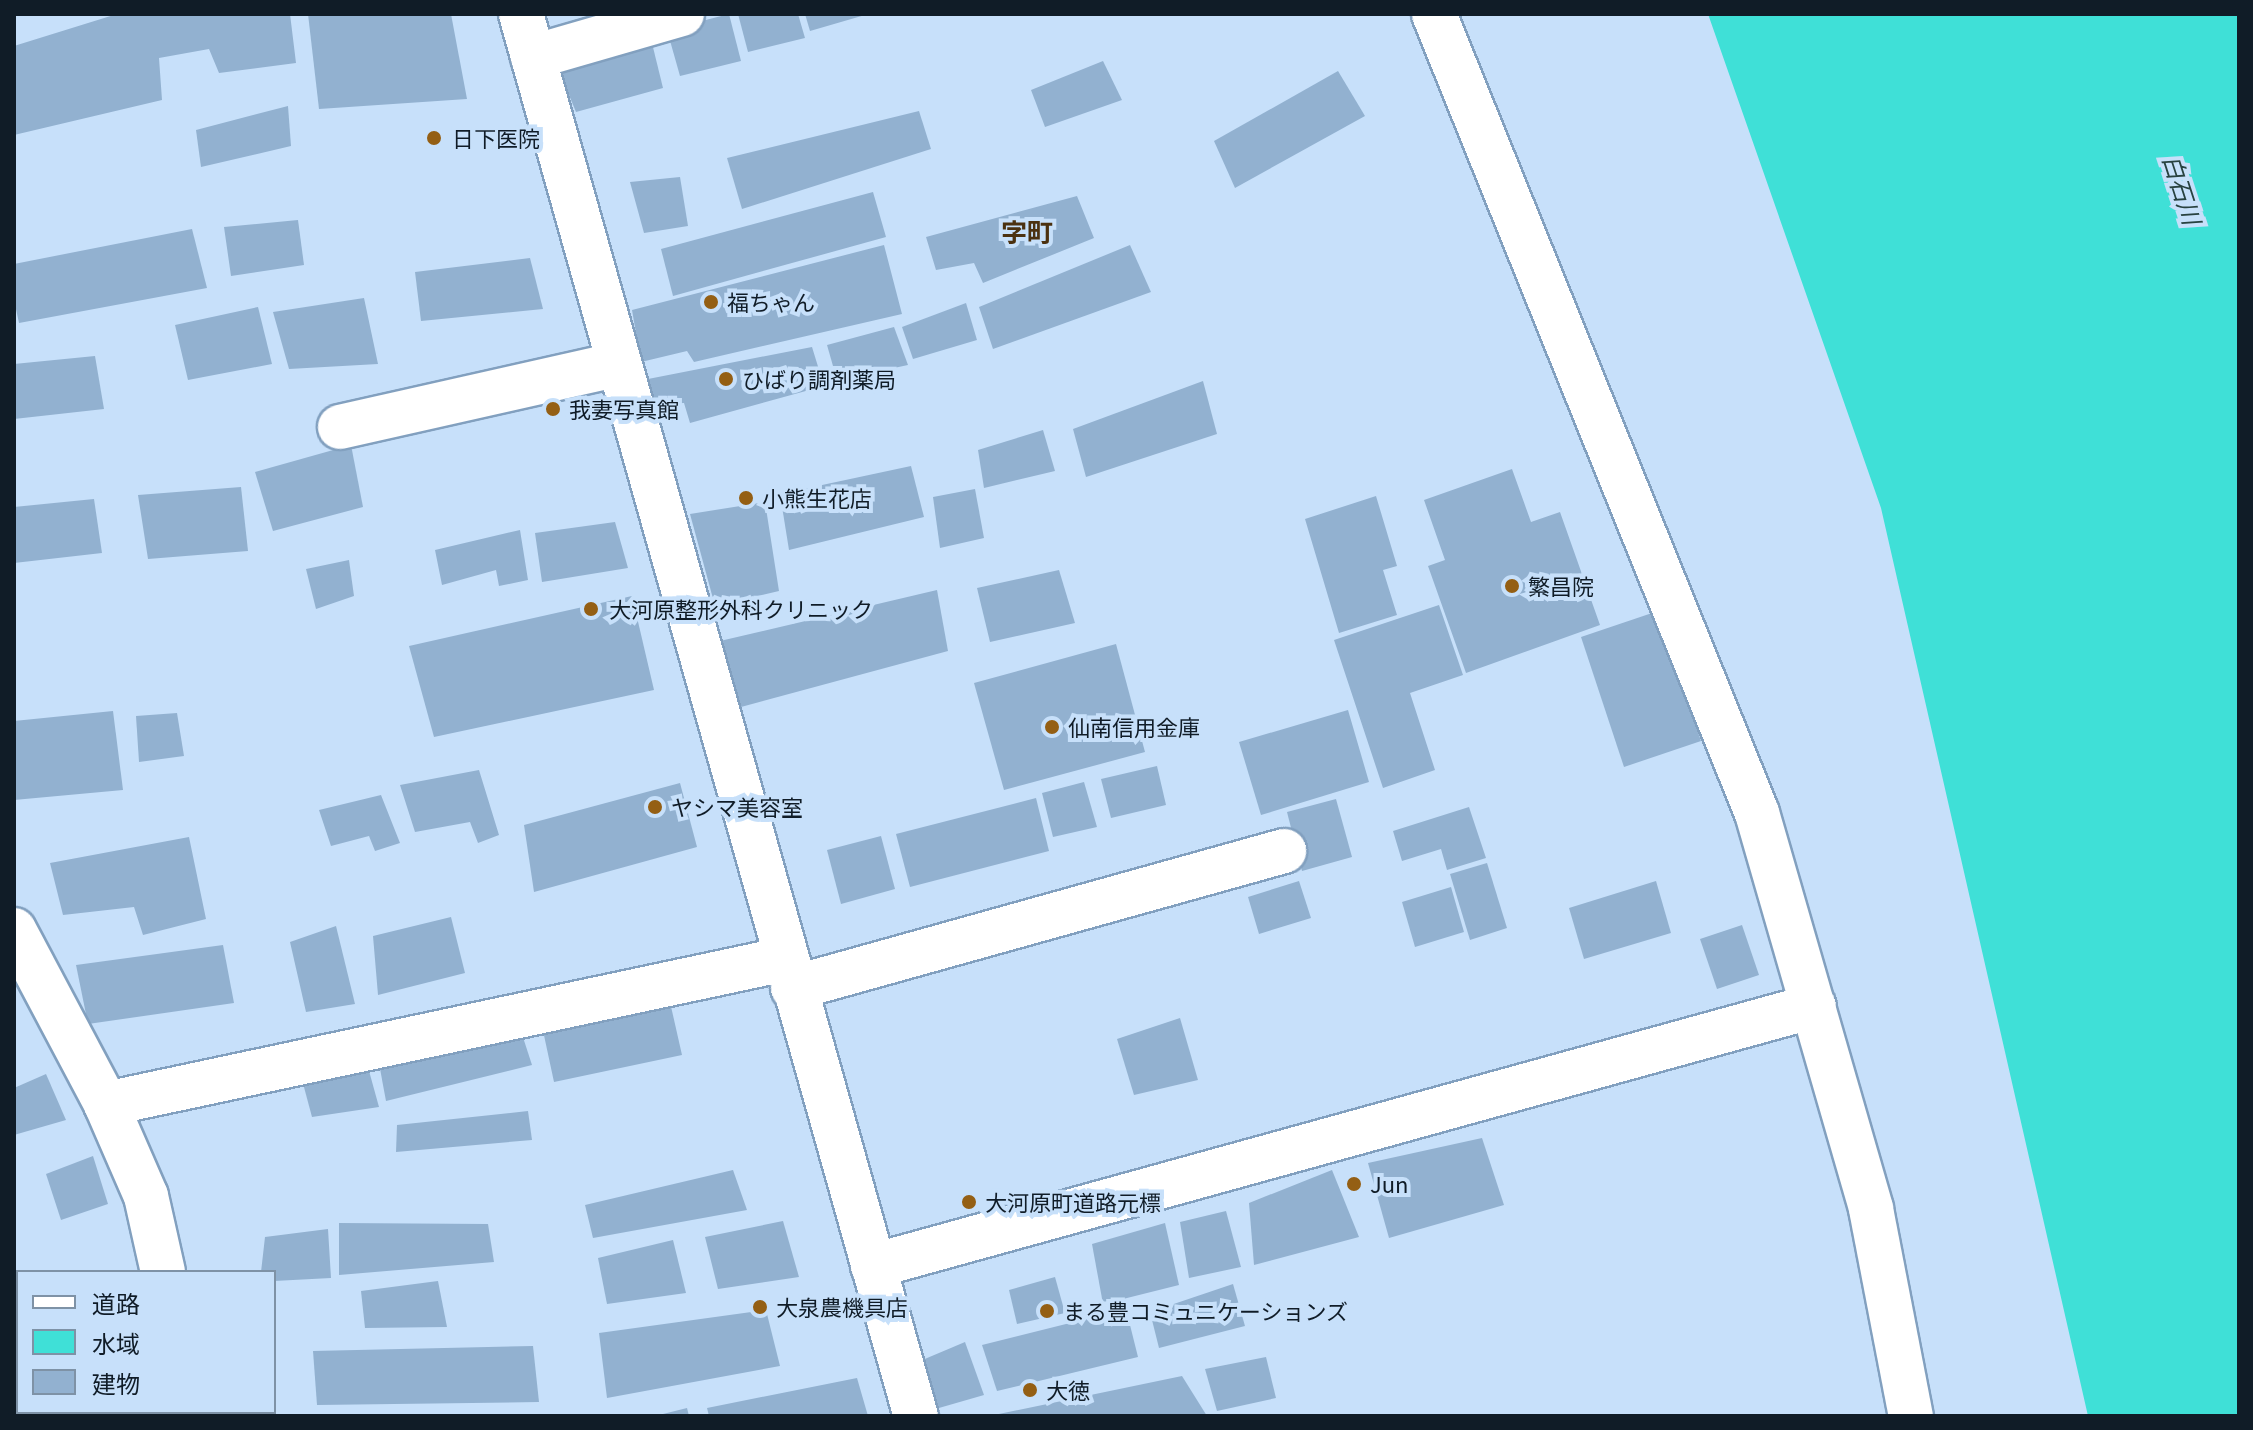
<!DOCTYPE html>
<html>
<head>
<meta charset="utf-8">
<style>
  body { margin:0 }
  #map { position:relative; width:2253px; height:1430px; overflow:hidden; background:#c7e0fa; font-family:Georgia,"Noto Sans JP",serif }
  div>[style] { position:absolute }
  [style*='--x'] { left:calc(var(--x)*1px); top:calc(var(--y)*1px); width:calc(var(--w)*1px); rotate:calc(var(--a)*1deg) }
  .water>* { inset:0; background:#3fe0d7 }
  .building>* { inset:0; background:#92b1d0 }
  .roads { filter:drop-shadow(2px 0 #82a0bf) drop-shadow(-2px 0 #82a0bf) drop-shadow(0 2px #82a0bf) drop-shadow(0 -2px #82a0bf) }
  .minor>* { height:44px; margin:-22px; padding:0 22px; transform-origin:22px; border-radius:22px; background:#fff }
  .tertiary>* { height:44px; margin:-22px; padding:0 22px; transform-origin:22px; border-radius:22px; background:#fff }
  .dots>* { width:22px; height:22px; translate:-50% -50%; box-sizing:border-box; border:4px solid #c7e0fa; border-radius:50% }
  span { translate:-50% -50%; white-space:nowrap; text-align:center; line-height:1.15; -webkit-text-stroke:8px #c7e0fa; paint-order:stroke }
  .poi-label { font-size:22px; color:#101c27 }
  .left { translate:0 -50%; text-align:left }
  .water-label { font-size:24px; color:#284240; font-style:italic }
  .quarter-label { font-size:26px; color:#4b3110; font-weight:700 }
  .frame { position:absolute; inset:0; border:16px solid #101c27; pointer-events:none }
  .legend { position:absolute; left:16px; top:1270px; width:260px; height:144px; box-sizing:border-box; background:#c7e0fa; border:2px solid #7e92a6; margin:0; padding:10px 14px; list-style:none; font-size:24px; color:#101c27 }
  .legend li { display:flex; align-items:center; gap:16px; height:40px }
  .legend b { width:40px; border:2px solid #7e92a6 }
</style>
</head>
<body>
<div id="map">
  <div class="water">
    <div style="clip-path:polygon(1708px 14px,2239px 14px,2239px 1416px,2088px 1416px,1881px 508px)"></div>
  </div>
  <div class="building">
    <div style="clip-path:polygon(117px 14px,290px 14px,296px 63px,219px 73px,209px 49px,159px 58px,162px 100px,14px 135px,14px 46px)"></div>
    <div style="clip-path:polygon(308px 14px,451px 14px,467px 99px,319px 109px)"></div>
    <div style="clip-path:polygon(729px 14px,741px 61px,680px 76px,667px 30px)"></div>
    <div style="clip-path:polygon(738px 14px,798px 14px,805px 38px,748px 52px)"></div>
    <div style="clip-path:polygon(805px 14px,865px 14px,865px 15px,810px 31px)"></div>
    <div style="clip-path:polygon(650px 35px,663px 88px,576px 112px,557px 66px)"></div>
    <div style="clip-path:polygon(1103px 61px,1122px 100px,1045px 127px,1031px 90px)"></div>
    <div style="clip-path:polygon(1338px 71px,1365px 116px,1235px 188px,1214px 141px)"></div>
    <div style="clip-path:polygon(288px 106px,291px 146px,201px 167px,196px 130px)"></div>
    <div style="clip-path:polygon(919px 111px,931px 149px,742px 209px,727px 158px)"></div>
    <div style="clip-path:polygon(680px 177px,688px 226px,644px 233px,630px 182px)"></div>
    <div style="clip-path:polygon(873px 192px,886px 237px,673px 296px,661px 249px)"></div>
    <div style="clip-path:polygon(1077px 196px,1094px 238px,983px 283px,974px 263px,936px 270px,926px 237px)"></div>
    <div style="clip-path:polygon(298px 220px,304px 265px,231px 276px,224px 227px)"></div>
    <div style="clip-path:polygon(192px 229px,207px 288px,19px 323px,14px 300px,14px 264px)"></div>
    <div style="clip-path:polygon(884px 245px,902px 314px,694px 362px,687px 351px,641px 362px,632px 310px)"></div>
    <div style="clip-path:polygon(1130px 245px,1151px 292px,993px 349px,979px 307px)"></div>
    <div style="clip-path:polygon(530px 258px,543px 309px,421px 321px,415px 272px)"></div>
    <div style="clip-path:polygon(364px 298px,378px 364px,289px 369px,273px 312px)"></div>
    <div style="clip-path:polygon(966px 303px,977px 340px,913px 359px,902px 327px)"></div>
    <div style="clip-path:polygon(258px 307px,272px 364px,188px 380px,175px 325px)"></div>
    <div style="clip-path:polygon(894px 327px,908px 365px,837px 380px,827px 345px)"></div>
    <div style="clip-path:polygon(812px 347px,824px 386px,690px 423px,684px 403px,655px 404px,648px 379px)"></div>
    <div style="clip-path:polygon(95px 356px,104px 409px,14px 419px,14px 364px)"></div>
    <div style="clip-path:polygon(1203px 381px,1217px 434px,1086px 477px,1073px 429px)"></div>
    <div style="clip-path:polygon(1043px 430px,1055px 471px,984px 488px,978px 450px)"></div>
    <div style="clip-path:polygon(351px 445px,363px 507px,273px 531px,255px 472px)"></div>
    <div style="clip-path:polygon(911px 466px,924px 517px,789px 550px,780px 494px)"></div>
    <div style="clip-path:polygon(1512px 469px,1531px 522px,1560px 512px,1600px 625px,1466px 673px,1428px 566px,1445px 560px,1424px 500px)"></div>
    <div style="clip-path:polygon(241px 487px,248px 551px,148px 559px,138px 495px)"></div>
    <div style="clip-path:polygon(975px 489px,984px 538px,940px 548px,933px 497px)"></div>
    <div style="clip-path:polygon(1376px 496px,1397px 566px,1383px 570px,1397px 615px,1339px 633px,1305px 519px)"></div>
    <div style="clip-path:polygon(94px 499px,102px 553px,14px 563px,14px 507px)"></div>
    <div style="clip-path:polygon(765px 502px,779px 591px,715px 606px,690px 514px)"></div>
    <div style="clip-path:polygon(615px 522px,628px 568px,542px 582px,535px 533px)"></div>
    <div style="clip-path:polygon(520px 530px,528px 580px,499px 586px,496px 570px,442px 585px,435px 550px)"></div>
    <div style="clip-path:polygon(349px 560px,354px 596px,316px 609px,306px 569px)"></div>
    <div style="clip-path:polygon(1059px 570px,1075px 623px,990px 642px,977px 588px)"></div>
    <div style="clip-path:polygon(937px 590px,948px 651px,741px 707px,720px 641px)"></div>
    <div style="clip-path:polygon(632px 596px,654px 690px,434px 737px,409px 646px)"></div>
    <div style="clip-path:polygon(1439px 605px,1463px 675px,1410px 693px,1435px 770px,1383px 788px,1334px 640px)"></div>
    <div style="clip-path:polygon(1658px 611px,1701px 741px,1624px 767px,1581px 637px)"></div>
    <div style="clip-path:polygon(1116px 644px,1145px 752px,1004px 790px,974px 683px)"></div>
    <div style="clip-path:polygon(1348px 710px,1369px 782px,1261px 815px,1239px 742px)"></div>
    <div style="clip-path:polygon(113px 711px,123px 790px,14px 800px,14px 721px)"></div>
    <div style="clip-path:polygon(177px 713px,184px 756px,139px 762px,136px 716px)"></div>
    <div style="clip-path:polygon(1157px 766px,1166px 805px,1111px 818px,1101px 779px)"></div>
    <div style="clip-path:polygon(479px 770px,499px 835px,478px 843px,470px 822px,415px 832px,400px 785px)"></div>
    <div style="clip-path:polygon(1084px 782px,1097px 827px,1053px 837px,1042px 793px)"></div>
    <div style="clip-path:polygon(680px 783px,697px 847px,534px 892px,524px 825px)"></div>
    <div style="clip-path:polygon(381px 795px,400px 843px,375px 851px,369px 836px,331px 846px,319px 810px)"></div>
    <div style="clip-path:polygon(1036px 798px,1049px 851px,910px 887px,896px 834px)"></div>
    <div style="clip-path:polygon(1336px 799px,1352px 857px,1302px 871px,1287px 812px)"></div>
    <div style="clip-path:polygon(1469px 807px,1486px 858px,1447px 870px,1441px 849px,1402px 861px,1393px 831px)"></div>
    <div style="clip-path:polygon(881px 836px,895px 889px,841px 904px,827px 850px)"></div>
    <div style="clip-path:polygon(189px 837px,206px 919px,143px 935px,134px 907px,63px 915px,50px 863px)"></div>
    <div style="clip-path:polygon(1487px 863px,1507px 928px,1470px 940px,1450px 874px)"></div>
    <div style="clip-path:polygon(1299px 881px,1311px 918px,1259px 934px,1248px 897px)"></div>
    <div style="clip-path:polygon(1656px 881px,1671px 933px,1584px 959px,1569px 908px)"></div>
    <div style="clip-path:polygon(1451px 887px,1464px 932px,1415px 947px,1402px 902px)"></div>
    <div style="clip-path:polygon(451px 917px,465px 973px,378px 995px,373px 936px)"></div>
    <div style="clip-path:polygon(1742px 925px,1759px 975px,1717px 989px,1700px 939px)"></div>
    <div style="clip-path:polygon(336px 926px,355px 1004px,306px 1012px,290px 942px)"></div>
    <div style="clip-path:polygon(223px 945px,234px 1003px,88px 1024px,76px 965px)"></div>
    <div style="clip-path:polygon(670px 1002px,682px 1055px,554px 1082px,542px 1026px)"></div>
    <div style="clip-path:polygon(1180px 1018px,1198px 1080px,1134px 1095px,1117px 1039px)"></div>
    <div style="clip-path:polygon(519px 1025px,532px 1065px,386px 1101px,378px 1058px)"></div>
    <div style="clip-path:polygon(366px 1060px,379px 1107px,312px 1117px,301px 1076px)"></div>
    <div style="clip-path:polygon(46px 1074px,66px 1120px,14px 1135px,14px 1088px)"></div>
    <div style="clip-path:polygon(528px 1111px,532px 1140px,396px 1152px,397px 1125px)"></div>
    <div style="clip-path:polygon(1482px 1138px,1504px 1205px,1389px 1238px,1368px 1163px)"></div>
    <div style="clip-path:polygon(93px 1156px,108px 1204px,61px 1220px,46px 1174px)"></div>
    <div style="clip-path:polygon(733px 1170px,747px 1210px,593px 1238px,585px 1205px)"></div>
    <div style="clip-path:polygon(1332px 1170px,1359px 1237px,1254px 1265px,1249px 1203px)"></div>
    <div style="clip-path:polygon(1226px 1211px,1241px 1267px,1189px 1278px,1180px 1222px)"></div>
    <div style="clip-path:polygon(783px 1221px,799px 1277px,718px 1289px,705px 1237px)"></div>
    <div style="clip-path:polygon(339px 1223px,488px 1224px,494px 1262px,339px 1275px)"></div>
    <div style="clip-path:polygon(1165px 1223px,1179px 1285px,1103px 1304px,1092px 1244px)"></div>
    <div style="clip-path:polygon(328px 1229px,331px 1278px,274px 1281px,274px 1272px,261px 1272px,265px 1237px)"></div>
    <div style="clip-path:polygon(673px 1240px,686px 1293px,607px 1304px,598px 1258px)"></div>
    <div style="clip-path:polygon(1055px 1277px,1065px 1313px,1017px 1324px,1009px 1290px)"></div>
    <div style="clip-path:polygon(438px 1281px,447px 1327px,365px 1328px,361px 1291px)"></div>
    <div style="clip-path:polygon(1233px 1284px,1245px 1326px,1159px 1348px,1150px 1312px)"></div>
    <div style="clip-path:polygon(1126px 1309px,1138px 1357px,997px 1391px,982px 1345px)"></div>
    <div style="clip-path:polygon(766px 1310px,780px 1366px,607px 1398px,599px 1333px)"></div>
    <div style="clip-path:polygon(965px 1342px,984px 1395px,932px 1410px,920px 1361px)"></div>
    <div style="clip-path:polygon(533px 1346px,539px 1402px,317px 1405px,313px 1351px)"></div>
    <div style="clip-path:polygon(1266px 1357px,1276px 1398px,1217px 1411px,1205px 1369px)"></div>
    <div style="clip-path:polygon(1182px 1376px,1207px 1416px,994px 1416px,994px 1415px)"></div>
    <div style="clip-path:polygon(857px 1378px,868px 1416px,709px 1416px,707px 1408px)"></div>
    <div style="clip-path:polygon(687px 1408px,689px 1416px,659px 1416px,659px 1415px)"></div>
    <div style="clip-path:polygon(64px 1412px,149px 1412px,151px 1416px,54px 1416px)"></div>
  </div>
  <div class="roads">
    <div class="minor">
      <div style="--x:1434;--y:14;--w:862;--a:67.99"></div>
      <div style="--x:1757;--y:813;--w:412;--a:73.9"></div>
      <div style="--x:1871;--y:1209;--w:211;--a:79.1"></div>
      <div style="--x:533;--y:57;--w:155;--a:-16.1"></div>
      <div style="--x:340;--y:427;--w:286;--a:-12.7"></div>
      <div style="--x:14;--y:930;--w:197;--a:62.1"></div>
      <div style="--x:106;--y:1104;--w:100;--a:66.5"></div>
      <div style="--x:146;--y:1196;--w:78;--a:77.4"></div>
      <div style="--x:793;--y:988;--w:510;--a:-15.59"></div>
      <div style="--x:106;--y:1104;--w:694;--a:-12.05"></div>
      <div style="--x:873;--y:1266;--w:976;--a:-15.45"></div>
      <div style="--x:195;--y:1412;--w:4;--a:76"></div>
      <div style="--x:14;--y:1414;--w:6;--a:-18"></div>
    </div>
    <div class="tertiary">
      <div style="--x:521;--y:14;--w:1457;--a:74.27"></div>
    </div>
  </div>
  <div class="dots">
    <div style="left:434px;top:138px;background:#945f14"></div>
    <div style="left:711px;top:302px;background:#945f14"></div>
    <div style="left:726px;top:379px;background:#945f14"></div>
    <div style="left:553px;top:409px;background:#945f14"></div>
    <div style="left:746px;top:498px;background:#945f14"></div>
    <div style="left:1512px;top:586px;background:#945f14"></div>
    <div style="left:591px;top:609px;background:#945f14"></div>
    <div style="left:1052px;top:727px;background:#945f14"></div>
    <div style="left:655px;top:807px;background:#945f14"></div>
    <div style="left:1354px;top:1184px;background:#945f14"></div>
    <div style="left:969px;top:1202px;background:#945f14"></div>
    <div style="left:760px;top:1307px;background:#945f14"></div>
    <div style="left:1047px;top:1311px;background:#945f14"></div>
    <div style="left:1030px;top:1390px;background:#945f14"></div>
  </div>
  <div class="poi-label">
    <span class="left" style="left:452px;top:138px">日下医院</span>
    <span class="left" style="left:727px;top:302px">福ちゃん</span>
    <span class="left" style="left:742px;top:379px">ひばり調剤薬局</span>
    <span class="left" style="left:569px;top:409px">我妻写真館</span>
    <span class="left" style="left:762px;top:498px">小熊生花店</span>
    <span class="left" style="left:1528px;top:586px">繁昌院</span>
    <span class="left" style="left:609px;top:609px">大河原整形外科クリニック</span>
    <span class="left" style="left:1068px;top:727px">仙南信用金庫</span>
    <span class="left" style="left:671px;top:807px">ヤシマ美容室</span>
    <span class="left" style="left:1370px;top:1184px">Jun</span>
    <span class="left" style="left:985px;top:1202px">大河原町道路元標</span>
    <span class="left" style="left:776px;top:1307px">大泉農機具店</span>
    <span class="left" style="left:1063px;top:1311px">まる豊コミュニケーションズ</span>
    <span class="left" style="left:1046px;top:1390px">大徳</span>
  </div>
  <div class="water-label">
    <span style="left:2183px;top:189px;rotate:72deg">白石川</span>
  </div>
  <div class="quarter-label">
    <span style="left:1027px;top:231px">字町</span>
  </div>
  <div class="frame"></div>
  <ul class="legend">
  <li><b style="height:10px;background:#fff"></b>道路</li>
  <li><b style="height:22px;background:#3fe0d7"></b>水域</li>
  <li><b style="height:22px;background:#92b1d0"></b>建物</li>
  </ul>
</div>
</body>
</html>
